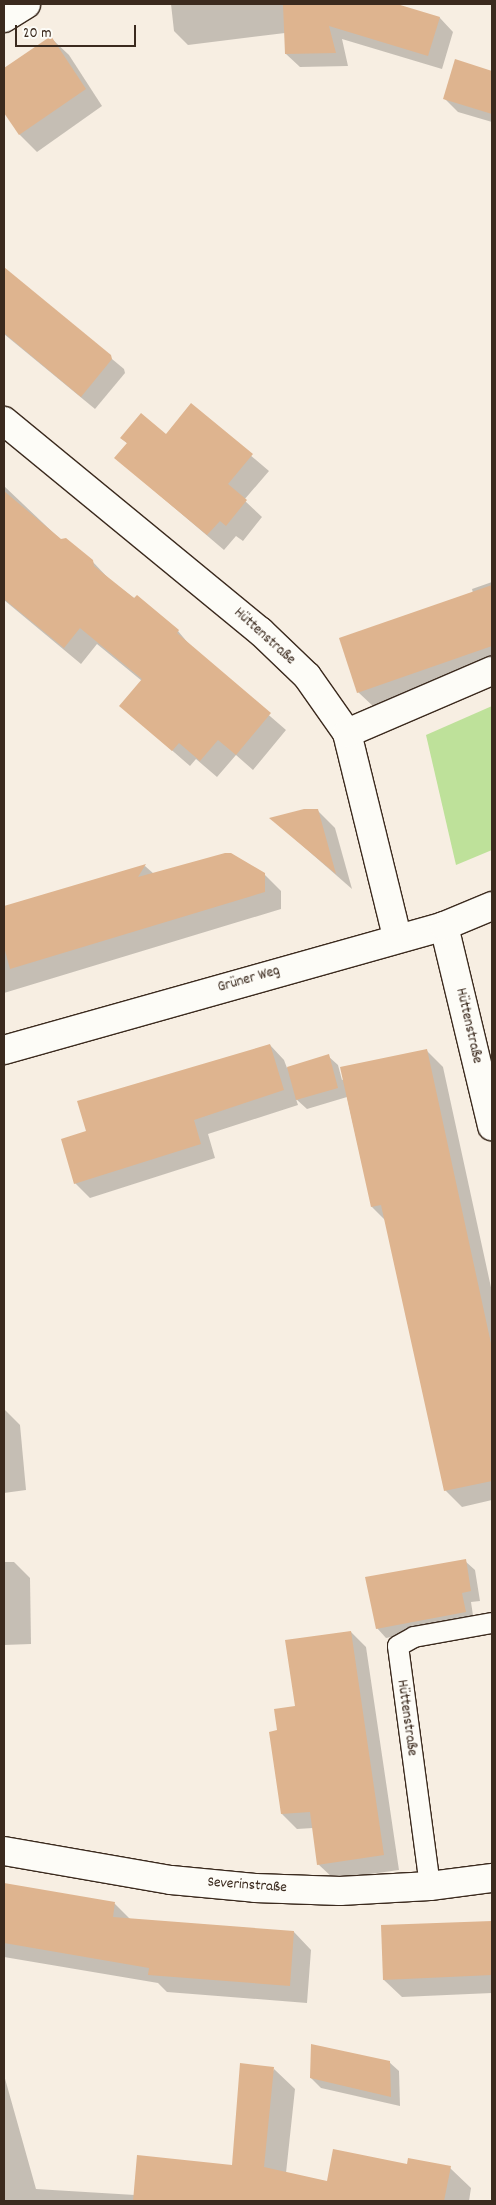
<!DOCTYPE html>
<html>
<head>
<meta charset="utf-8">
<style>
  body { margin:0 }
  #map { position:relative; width:496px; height:2205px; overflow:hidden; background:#f7eee2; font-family:Dekko,sans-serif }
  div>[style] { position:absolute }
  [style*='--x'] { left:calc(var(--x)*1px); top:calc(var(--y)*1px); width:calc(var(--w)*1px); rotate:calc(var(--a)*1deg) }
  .green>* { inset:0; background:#bee19a }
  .shadow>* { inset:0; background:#0003 }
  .building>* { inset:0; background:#deb48f }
  .roads { filter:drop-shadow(1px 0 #3b2a1e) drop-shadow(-1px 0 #3b2a1e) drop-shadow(0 1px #3b2a1e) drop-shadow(0 -1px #3b2a1e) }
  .service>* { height:20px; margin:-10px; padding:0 10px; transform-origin:10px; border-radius:10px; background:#fdfcf7 }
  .minor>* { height:28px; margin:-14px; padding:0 14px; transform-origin:14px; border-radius:14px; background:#fdfcf7 }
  span { translate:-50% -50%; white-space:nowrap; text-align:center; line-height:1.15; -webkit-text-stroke:4.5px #fdfcf7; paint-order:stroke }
  .street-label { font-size:15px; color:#3b2a1e }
  .frame { position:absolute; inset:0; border:5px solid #3b2a1e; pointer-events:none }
  .scale { position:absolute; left:15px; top:25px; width:121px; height:22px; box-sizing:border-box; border:2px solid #3b2a1e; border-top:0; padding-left:6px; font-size:15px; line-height:18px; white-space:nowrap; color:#3b2a1e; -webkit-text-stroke:4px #fdfcf7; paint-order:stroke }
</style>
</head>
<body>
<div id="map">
  <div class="green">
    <div style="clip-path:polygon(492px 706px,492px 850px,456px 865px,426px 735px)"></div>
  </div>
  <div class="shadow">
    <div style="clip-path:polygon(171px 4px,393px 4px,440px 18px,453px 32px,442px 69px,342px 39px,348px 66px,300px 67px,286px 54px,285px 33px,188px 45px,174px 31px)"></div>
    <div style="clip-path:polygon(51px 38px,69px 55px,102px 106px,37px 152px,20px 135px,4px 111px,4px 69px)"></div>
    <div style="clip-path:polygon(456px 61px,492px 72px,492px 122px,458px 112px,445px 99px)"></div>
    <div style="clip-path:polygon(9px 273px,124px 369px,125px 373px,95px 409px,4px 334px,4px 278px)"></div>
    <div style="clip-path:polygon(191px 405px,269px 471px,244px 500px,262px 517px,243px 541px,236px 536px,224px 550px,116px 458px,128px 444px,121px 438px,166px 436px)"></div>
    <div style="clip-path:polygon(4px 486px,61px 540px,92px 561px,110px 580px,178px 631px,193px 649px,286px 730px,253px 770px,236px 755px,217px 777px,196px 759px,190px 766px,121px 706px,142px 681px,97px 644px,81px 664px,4px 600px)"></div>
    <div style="clip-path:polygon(492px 582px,492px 671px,376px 709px,358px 692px,473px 593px,472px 589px)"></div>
    <div style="clip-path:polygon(317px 810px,335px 828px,352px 889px,272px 819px)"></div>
    <div style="clip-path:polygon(145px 866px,154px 874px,264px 874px,281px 891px,281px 909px,4px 993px,4px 908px)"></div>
    <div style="clip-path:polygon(270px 1045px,284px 1060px,287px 1068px,328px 1056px,338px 1065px,342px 1080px,426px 1050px,443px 1067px,492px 1292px,492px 1500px,462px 1507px,445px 1490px,386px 1221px,372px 1207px,347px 1097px,307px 1109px,296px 1099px,298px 1105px,208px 1134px,215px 1158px,90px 1198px,75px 1183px,88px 1132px)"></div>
    <div style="clip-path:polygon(4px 1409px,20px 1425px,26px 1490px,4px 1493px)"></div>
    <div style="clip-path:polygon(465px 1561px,475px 1570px,480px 1601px,471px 1602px,474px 1622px,386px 1638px,377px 1628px)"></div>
    <div style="clip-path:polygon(4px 1562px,14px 1562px,30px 1578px,31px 1644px,4px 1645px)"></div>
    <div style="clip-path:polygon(351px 1632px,366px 1647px,399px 1870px,334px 1879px,318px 1864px,313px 1828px,297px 1829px,282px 1814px,296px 1707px)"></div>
    <div style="clip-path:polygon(4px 1737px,5px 1791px,4px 1791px)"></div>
    <div style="clip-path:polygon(4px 1884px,115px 1904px,131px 1920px,294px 1932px,311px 1950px,307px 2003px,167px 1992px,158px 1983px,4px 1957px)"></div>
    <div style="clip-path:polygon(492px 1922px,492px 1993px,402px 1997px,384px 1980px,382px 1926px)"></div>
    <div style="clip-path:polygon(389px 2062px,399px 2071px,400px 2106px,321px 2088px,311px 2078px)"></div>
    <div style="clip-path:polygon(274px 2069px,295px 2089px,286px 2173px,328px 2182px,408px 2165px,450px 2168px,471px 2188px,469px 2201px,4px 2201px,4px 2075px,36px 2189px,135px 2195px,233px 2166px)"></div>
  </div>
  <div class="building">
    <div style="clip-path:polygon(283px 4px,397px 4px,440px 17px,428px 56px,329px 26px,336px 53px,285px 54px)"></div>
    <div style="clip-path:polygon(51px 36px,86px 89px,19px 135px,4px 113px,4px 68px)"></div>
    <div style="clip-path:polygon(455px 59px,492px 71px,492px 114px,443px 99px)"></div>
    <div style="clip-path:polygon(4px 267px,111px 355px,112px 359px,81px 397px,4px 333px)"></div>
    <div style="clip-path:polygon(191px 403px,253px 454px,228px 484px,247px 500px,226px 526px,220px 521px,207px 535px,114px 458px,127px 443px,120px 438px,141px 413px,166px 434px)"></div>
    <div style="clip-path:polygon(4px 491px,61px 539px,66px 538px,93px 560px,94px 566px,134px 598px,137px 595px,179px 630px,177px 633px,271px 713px,236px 755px,218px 740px,200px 761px,179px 743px,172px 751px,119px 706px,142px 679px,80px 628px,64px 648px,4px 599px)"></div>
    <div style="clip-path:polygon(492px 585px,492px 646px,357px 693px,339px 638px)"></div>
    <div style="clip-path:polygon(304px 809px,318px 809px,336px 874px,269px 818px)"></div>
    <div style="clip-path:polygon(225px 853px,231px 853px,265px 873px,265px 892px,10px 969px,4px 947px,4px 906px,146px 864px,138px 877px)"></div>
    <div style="clip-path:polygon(270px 1044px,284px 1090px,194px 1120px,201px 1144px,74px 1184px,61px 1139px,86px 1131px,77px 1101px)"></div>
    <div style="clip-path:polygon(427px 1049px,492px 1348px,492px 1481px,444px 1491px,381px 1205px,371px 1207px,340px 1067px)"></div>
    <div style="clip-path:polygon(329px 1054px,338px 1088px,296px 1100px,287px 1067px)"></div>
    <div style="clip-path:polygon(466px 1559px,471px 1591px,462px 1593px,466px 1612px,376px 1629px,365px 1577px)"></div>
    <div style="clip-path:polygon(351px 1631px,384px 1855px,317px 1865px,310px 1812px,281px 1814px,269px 1732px,277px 1730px,274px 1709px,295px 1706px,285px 1640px)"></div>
    <div style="clip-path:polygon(4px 1883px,115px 1902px,113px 1917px,294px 1931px,290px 1986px,148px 1975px,149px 1968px,4px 1943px)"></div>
    <div style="clip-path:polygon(492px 1921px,492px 1975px,383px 1980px,381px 1925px)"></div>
    <div style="clip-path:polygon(311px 2044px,390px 2061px,391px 2097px,310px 2078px)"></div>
    <div style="clip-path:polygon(240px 2063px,274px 2067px,264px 2167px,327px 2181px,333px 2149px,407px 2164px,408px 2158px,451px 2166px,444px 2201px,133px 2201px,137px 2155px,232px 2165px)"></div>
  </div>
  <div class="roads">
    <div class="service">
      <div style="--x:430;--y:1886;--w:242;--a:-97.6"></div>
      <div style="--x:398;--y:1646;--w:18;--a:-29"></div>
      <div style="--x:414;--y:1637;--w:79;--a:-10.2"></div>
    </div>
    <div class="minor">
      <div style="--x:4;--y:18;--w:26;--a:-32"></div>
      <div style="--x:4;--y:421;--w:331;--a:39.4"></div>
      <div style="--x:260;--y:631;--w:65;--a:43.8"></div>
      <div style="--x:307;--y:676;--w:70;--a:54.9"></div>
      <div style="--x:347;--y:733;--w:210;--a:76.2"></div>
      <div style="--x:347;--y:733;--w:158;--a:-23.2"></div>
      <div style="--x:444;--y:926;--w:206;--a:76.5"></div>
      <div style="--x:4;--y:1050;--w:457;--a:-15.7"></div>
      <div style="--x:444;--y:926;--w:52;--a:-22.6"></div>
      <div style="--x:4;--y:1851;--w:169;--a:9.9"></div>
      <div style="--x:171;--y:1880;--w:84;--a:5.4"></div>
      <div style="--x:255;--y:1888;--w:85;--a:2"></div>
      <div style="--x:340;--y:1891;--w:90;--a:-3.2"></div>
      <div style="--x:430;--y:1886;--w:63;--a:-7.4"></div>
    </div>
  </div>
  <div class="street-label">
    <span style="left:264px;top:637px;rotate:42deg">Hüttenstraße</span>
    <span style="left:249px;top:980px;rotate:-16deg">Grüner Weg</span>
    <span style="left:468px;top:1026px;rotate:77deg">Hüttenstraße</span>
    <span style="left:406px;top:1718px;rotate:82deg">Hüttenstraße</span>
    <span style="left:247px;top:1886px;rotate:4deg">Severinstraße</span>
  </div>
  <div class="frame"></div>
  <div class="scale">20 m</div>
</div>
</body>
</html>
